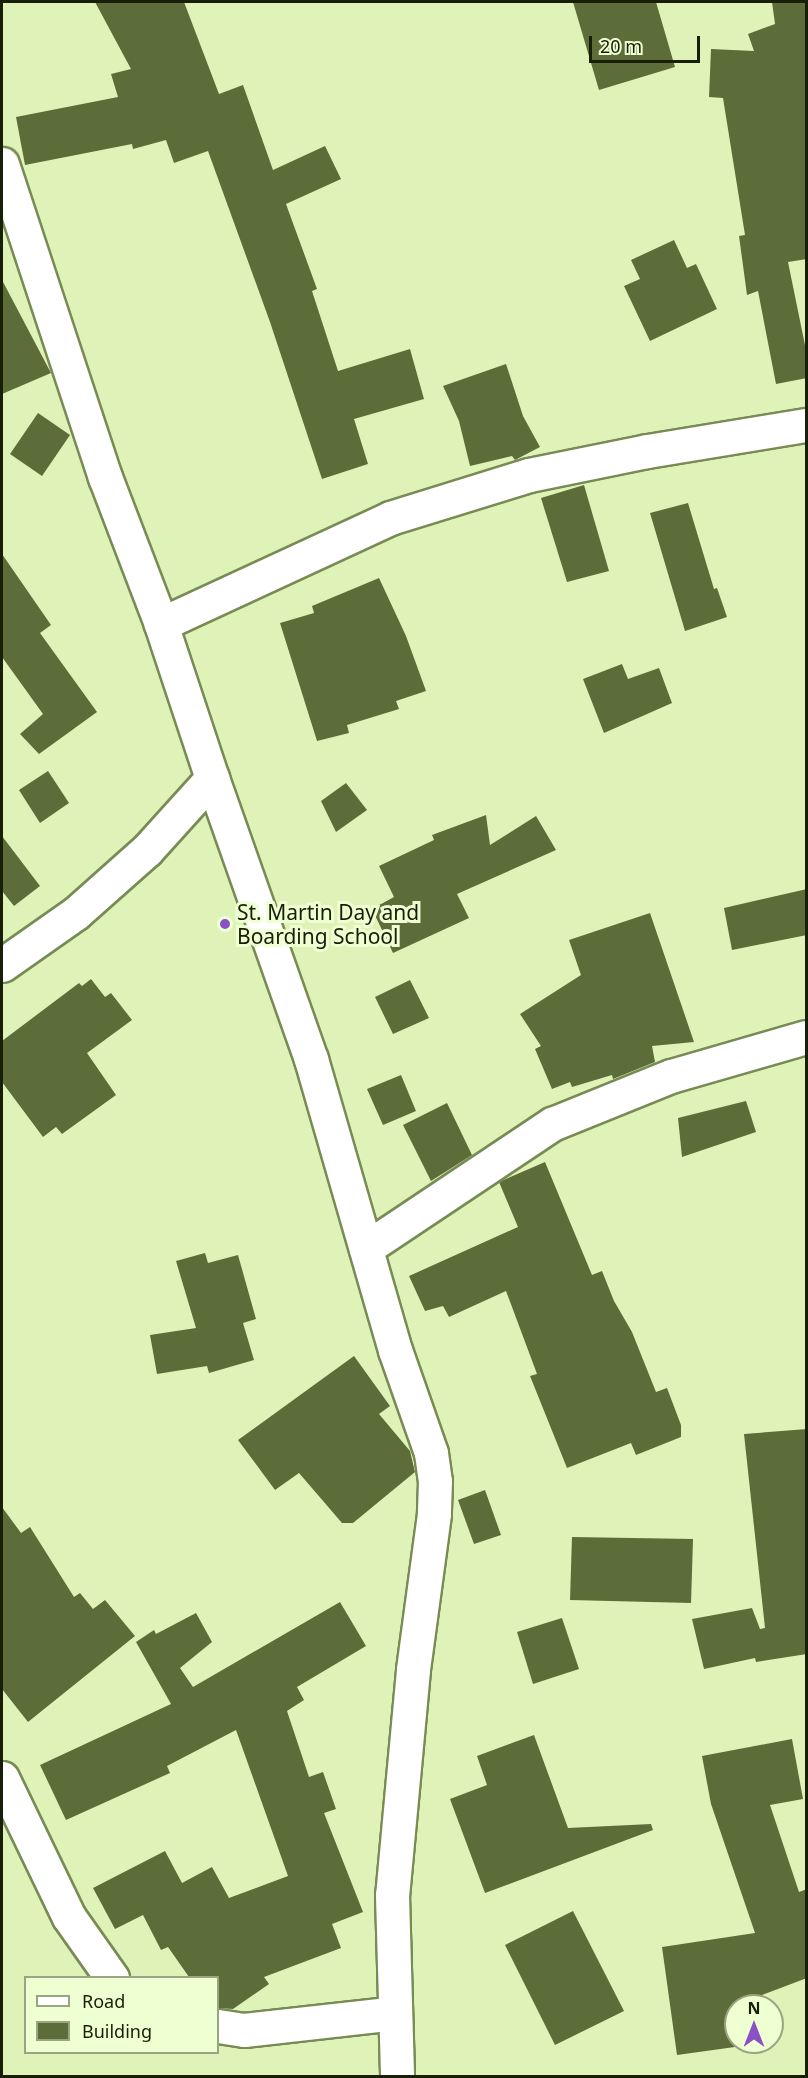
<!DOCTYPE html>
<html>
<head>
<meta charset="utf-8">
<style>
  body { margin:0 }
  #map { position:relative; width:808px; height:2078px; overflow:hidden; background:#dff3b9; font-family:"Noto Sans",sans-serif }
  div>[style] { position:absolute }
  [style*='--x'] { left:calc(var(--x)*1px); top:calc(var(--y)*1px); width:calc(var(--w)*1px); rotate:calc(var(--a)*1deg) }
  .building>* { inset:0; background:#5c6d39 }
  .roads { filter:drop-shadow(2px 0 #798b55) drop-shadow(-2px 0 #798b55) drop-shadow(0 2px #798b55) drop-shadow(0 -2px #798b55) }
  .minor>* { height:33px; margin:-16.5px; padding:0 16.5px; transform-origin:16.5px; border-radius:16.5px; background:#fff }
  .dots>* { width:16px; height:16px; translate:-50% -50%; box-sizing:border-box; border:3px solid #eeffd1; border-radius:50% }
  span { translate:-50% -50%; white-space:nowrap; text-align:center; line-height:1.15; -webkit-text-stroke:6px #eeffd1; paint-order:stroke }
  .poi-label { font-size:21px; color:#181f09 }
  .left { translate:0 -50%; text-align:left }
  .frame { position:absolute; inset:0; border:3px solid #181f09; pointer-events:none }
  .legend { position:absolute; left:24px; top:1976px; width:195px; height:78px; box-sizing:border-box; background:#eeffd1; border:2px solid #98a581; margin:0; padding:8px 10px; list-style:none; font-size:18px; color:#181f09 }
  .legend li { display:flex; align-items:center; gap:12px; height:30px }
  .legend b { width:30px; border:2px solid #98a581 }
  .north { position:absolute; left:724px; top:1994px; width:60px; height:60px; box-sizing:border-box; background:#eeffd1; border:2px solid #98a581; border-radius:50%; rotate:0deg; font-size:16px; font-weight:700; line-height:24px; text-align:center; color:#181f09 }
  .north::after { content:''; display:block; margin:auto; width:21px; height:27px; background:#8a50c6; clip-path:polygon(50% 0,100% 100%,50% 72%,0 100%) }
  .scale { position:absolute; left:589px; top:36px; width:111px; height:27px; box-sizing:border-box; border:3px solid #181f09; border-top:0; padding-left:8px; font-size:18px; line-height:21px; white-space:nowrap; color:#181f09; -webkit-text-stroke:4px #eeffd1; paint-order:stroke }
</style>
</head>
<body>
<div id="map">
  <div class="building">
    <div style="clip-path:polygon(95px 2px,184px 2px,219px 94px,243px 85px,273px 170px,325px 146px,341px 179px,286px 204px,317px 289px,312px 291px,338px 371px,410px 349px,424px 399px,354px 419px,368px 464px,322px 479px,270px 322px,208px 151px,174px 163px,166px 140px,133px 149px,132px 144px,25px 165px,16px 117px,118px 97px,111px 74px,131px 69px)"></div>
    <div style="clip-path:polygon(573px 2px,656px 2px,675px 67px,599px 90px)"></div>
    <div style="clip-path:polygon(772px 2px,807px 2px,807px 259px,788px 262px,807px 355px,807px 378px,776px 384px,758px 291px,747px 295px,739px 236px,745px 235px,723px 98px,709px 97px,711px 49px,754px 51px,748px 34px,775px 24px)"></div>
    <div style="clip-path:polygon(674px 240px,687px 268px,696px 264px,717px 309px,650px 341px,624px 286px,640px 279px,631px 260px)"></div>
    <div style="clip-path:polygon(2px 280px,51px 373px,2px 394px)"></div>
    <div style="clip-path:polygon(506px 364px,523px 416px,540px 447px,515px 460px,512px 456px,470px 466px,459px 421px,443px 386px)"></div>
    <div style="clip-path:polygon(38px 413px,70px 435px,42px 476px,10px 454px)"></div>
    <div style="clip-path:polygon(584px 485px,609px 571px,567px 582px,541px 498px)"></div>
    <div style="clip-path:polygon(688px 503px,714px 589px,717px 588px,727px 617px,685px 631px,650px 513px)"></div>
    <div style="clip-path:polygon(2px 554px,51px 625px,40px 633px,97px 712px,39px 754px,20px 734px,43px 714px,2px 657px)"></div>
    <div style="clip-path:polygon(379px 578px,406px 636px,426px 691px,396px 701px,399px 709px,347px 725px,349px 733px,317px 741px,280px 623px,314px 613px,312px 606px)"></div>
    <div style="clip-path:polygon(622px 664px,628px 679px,659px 668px,672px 703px,604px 733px,583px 679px)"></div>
    <div style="clip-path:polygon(48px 771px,69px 803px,40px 823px,19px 790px)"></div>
    <div style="clip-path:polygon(346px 783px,367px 810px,336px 832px,321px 801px)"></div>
    <div style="clip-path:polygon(486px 815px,490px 845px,536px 816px,556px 850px,457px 894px,469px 918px,393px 953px,372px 909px,394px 897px,379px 866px,434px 840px,432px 835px)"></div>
    <div style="clip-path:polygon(2px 836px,40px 886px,14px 906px,2px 891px)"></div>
    <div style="clip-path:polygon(807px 889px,807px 935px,732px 950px,724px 908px)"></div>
    <div style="clip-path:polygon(650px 913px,694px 1042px,652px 1046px,655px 1062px,613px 1079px,612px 1075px,572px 1087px,570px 1082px,552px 1089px,535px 1049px,541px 1046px,520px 1014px,581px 975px,569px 940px)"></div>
    <div style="clip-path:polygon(91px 979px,105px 997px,111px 993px,132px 1020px,87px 1053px,116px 1095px,62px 1134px,56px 1127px,43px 1137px,2px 1082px,2px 1041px,79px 983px,82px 986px)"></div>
    <div style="clip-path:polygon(410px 980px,429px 1018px,393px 1034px,375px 997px)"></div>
    <div style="clip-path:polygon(401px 1075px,416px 1111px,383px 1125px,367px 1089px)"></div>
    <div style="clip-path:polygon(746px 1101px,756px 1132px,682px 1157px,678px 1118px)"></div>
    <div style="clip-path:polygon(447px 1103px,472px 1155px,431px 1181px,403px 1125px)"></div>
    <div style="clip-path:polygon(545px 1162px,592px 1275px,602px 1271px,614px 1301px,632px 1332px,656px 1392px,667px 1388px,681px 1425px,681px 1437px,636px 1455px,631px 1443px,567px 1468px,530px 1376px,537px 1374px,506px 1291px,449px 1317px,443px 1306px,425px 1311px,409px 1276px,518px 1227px,499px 1182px)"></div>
    <div style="clip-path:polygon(205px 1253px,208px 1263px,238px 1255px,256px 1319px,243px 1323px,254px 1360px,209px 1373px,207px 1366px,157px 1374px,150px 1335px,196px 1328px,176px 1261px)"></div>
    <div style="clip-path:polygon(354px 1356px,390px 1406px,379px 1414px,410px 1451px,415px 1472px,353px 1523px,342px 1523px,299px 1473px,275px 1490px,238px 1440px)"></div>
    <div style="clip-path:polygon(807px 1429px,807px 1654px,756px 1662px,755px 1658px,704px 1669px,692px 1619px,752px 1608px,760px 1629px,765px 1628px,744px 1434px)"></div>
    <div style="clip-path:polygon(485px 1490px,501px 1535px,474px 1544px,458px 1500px)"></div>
    <div style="clip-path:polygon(2px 1507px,21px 1533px,30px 1527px,74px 1597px,80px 1593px,93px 1609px,105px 1600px,135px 1636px,28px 1722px,2px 1689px)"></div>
    <div style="clip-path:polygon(572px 1537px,693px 1539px,691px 1603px,570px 1600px)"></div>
    <div style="clip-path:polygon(340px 1602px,366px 1646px,297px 1687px,304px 1700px,287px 1711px,309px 1777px,323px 1772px,336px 1809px,324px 1813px,363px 1912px,332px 1924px,341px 1948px,264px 1977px,269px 1984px,233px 2009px,218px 2008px,218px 1977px,189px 1977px,168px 1947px,161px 1950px,143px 1915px,115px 1929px,93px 1888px,165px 1851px,182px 1883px,212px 1867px,229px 1898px,288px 1876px,236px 1730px,167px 1766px,170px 1773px,66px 1820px,40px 1765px,171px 1704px,136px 1642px,154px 1630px,156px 1634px,196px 1613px,212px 1642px,180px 1668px,193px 1687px)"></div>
    <div style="clip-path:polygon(562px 1618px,579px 1669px,533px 1684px,517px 1632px)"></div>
    <div style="clip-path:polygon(534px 1735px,568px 1828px,651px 1824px,653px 1830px,485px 1893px,450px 1799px,487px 1785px,477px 1756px)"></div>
    <div style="clip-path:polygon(792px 1739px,803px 1799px,770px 1805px,799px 1892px,807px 1889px,807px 1978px,736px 2005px,736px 2042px,741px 2042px,742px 2046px,677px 2055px,662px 1947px,755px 1933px,711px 1804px,702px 1756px)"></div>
    <div style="clip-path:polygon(573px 1911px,624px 2011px,555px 2045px,505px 1945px)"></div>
  </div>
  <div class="roads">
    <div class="minor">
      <div style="--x:2;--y:164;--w:330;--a:71.8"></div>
      <div style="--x:105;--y:477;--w:157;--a:69.1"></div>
      <div style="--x:161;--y:624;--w:162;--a:71.7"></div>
      <div style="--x:212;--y:778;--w:298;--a:70.6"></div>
      <div style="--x:311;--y:1059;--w:303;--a:73.9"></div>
      <div style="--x:395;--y:1350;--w:109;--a:70.7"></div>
      <div style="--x:431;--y:1453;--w:28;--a:82"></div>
      <div style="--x:435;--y:1481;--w:33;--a:92"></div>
      <div style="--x:434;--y:1514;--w:157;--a:97.7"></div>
      <div style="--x:413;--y:1670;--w:226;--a:95.3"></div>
      <div style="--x:392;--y:1895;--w:181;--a:88.4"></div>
      <div style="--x:161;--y:624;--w:252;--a:-24.8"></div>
      <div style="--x:390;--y:518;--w:145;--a:-17.2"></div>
      <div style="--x:529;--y:475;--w:120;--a:-11.5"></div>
      <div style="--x:647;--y:451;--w:161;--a:-9.3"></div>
      <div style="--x:2;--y:965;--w:90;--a:-35.1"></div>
      <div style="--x:76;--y:913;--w:95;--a:-41.6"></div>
      <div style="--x:147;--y:850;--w:97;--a:-47.9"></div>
      <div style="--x:366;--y:1248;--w:224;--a:-33.7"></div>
      <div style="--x:552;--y:1124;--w:128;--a:-22"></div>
      <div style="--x:671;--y:1076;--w:141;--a:-16.1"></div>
      <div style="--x:2;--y:1778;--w:154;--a:64.3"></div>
      <div style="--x:69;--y:1917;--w:75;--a:54.8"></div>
      <div style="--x:218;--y:2026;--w:26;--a:9"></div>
      <div style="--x:244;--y:2030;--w:152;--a:-6.4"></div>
    </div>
  </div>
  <div class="dots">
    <div style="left:225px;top:924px;background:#8a50c6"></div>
  </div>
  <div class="poi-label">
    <span class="left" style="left:237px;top:924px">St. Martin Day and<br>Boarding School</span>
  </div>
  <div class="frame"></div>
  <ul class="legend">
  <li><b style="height:8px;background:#fff"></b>Road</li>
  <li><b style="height:16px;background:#5c6d39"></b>Building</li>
  </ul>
  <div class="north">N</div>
  <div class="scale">20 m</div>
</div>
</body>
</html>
